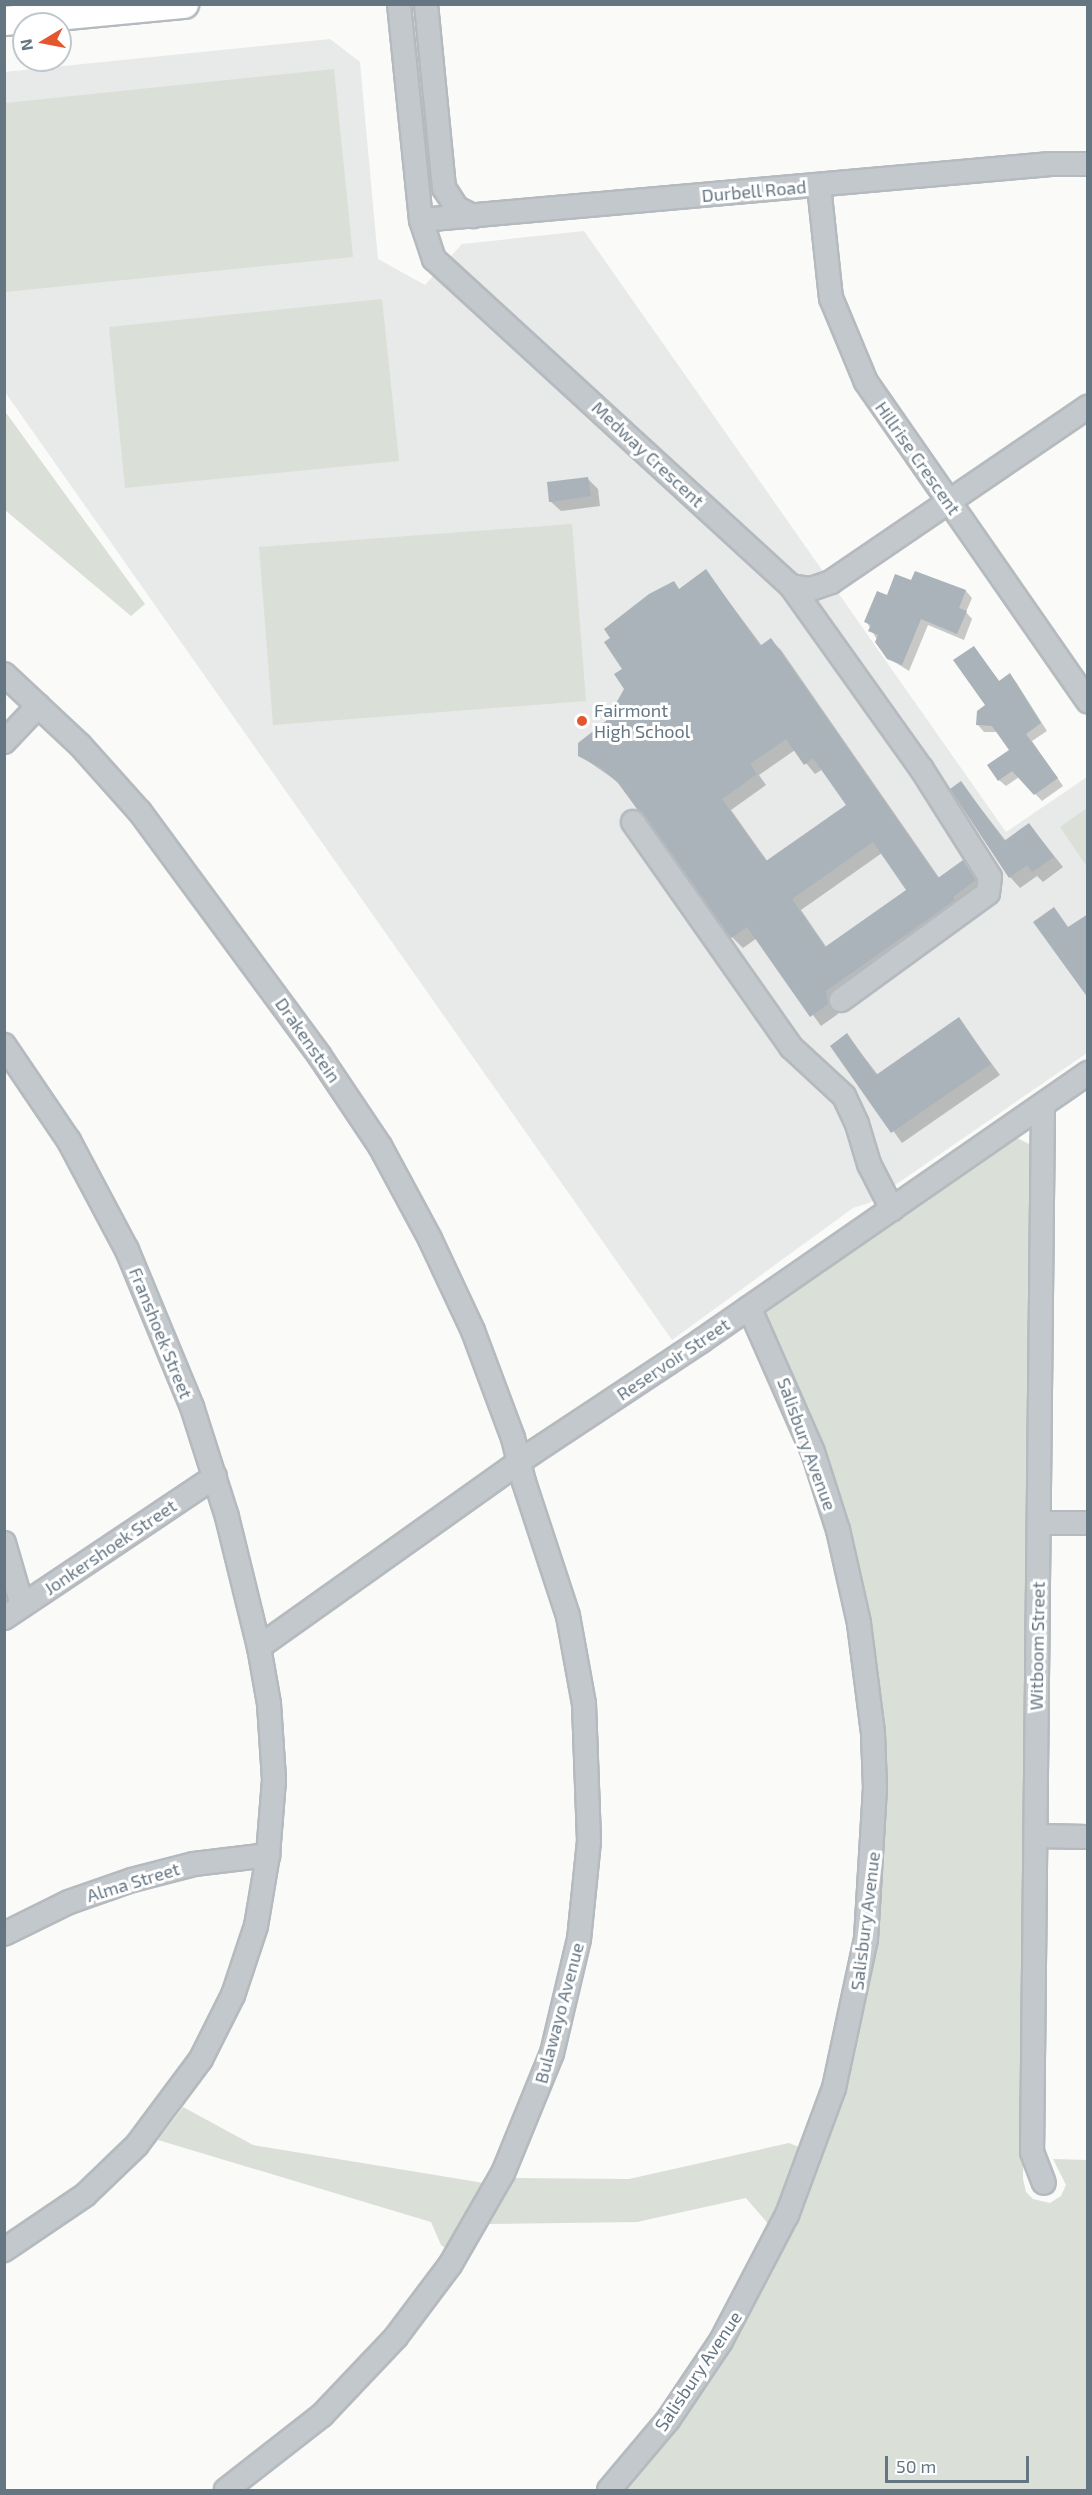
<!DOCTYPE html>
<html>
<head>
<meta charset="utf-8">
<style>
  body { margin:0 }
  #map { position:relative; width:1092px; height:2495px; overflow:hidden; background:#fafaf8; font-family:"Exo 2",sans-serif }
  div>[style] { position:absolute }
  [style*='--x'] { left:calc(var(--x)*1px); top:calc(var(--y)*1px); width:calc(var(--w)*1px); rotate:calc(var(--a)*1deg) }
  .built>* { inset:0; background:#e8e9e9 }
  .green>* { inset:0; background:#dadfd7 }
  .shadow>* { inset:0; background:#0003 }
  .building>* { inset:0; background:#aab3b9 }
  .roads { filter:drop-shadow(2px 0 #b5babe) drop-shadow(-2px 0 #b5babe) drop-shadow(0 2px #b5babe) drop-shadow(0 -2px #b5babe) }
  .minor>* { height:22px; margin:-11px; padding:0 11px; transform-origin:11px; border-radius:11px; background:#c3c8cc }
  .major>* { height:28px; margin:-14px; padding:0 14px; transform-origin:14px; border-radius:14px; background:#fff }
  .dots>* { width:16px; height:16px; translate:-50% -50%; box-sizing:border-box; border:3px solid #fff; border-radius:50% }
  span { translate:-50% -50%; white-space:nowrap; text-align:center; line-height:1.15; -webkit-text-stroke:6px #fff; paint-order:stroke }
  .street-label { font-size:18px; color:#657683 }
  .poi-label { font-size:18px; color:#657683 }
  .left { translate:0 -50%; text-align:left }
  .frame { position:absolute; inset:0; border:6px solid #657683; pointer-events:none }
  .north { position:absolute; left:12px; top:12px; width:60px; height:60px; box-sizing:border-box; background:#fff; border:2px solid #c1c8cd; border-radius:50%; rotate:260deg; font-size:16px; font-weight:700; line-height:24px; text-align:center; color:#657683 }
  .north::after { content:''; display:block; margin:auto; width:21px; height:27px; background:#e4572e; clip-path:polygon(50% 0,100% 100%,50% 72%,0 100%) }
  .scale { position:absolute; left:885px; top:2456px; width:144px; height:27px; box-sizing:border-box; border:3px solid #657683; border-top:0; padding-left:8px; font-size:18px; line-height:21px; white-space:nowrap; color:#657683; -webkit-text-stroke:4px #fff; paint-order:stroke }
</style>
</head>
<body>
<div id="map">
  <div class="built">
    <div style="clip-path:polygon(330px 39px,360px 62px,378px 259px,425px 285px,462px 244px,584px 231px,1006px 832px,1087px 777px,1087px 1053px,869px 1203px,853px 1208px,672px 1340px,5px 392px,4px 72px)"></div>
  </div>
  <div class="green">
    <div style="clip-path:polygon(334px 69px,353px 257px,5px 292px,5px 103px)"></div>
    <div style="clip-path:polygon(382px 299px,399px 461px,125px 488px,109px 327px)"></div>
    <div style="clip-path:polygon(4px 410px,145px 604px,131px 616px,5px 510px)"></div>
    <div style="clip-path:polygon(572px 524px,586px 701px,273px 725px,259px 547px)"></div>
    <div style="clip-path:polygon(1087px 808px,1087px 867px,1060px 827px)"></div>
    <div style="clip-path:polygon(1015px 1137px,1031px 1145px,1035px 1157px,1023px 2179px,1026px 2192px,1033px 2199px,1050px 2203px,1061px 2196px,1066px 2185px,1053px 2159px,1087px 2160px,1087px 2490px,623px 2490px,737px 2333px,784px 2245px,837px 2111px,869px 1973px,881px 1718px,765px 1318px,767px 1309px)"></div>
    <div style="clip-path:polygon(183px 2107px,253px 2145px,490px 2184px,451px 2252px,441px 2245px,431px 2222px,158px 2140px)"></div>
    <div style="clip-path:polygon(789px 2143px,804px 2149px,770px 2226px,746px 2198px,637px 2222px,489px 2224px,512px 2178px,629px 2179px)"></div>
  </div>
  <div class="shadow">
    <div style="clip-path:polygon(587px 478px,598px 489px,600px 506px,561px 511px,550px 501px)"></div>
    <div style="clip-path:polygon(evenodd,706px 571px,762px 646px,771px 640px,781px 650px,940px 879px,963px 862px,985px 892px,835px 1001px,838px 1014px,821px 1026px,757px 938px,743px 948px,732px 937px,621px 784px,579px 755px,607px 722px,626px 689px,625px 669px,673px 583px,680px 590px,706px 571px,795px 750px,815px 774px,823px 769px,848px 805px,768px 862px,731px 810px,766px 785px,759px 775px,795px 750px,706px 571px,882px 853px,908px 891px,827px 948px,801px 910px,882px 853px)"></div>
    <div style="clip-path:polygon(916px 572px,966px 591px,972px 598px,966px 612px,972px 619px,964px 640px,928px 625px,909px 671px,888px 658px,866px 621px,888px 597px,912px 582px)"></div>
    <div style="clip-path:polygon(974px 648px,1000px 682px,1010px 675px,1016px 682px,1047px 731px,1032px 741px,1063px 786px,1042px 801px,1019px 777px,1006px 786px,999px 780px,1011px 750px,998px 732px,984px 732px,978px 725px,987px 706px)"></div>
    <div style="clip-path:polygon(961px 783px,1006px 841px,1029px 824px,1063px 867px,1043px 882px,1037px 876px,1020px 888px,1010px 877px)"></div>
    <div style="clip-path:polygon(959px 1019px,1000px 1075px,902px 1143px,832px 1046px,847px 1035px,878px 1075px)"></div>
  </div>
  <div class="building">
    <div style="clip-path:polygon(588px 477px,591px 496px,549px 502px,547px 482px)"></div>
    <div style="clip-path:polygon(evenodd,706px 569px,760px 646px,771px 638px,938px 878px,963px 860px,976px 880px,953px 897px,955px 900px,826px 991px,828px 1004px,810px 1017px,747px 927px,731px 938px,618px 783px,601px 768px,578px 756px,578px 743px,606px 721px,624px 689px,614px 674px,622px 669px,604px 642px,610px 638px,604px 629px,649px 594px,674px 581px,679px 589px,706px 569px,786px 739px,804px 765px,813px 758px,846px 805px,766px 861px,722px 799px,757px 774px,750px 764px,786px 739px,706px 569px,873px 842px,906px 890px,825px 947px,792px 899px,873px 842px)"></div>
    <div style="clip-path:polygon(915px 571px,966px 590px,959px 608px,967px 611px,957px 634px,921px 619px,902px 665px,887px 659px,875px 642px,878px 635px,868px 631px,871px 625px,864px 622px,877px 591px,887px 595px,895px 574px,911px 580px)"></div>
    <div style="clip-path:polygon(974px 646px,999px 681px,1010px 673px,1041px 723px,1026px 734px,1058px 778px,1034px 795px,1012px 771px,998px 781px,987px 765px,1009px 750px,992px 726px,976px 725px,977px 711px,985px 705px,953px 660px)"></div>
    <div style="clip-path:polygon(961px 781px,1004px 841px,1029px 823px,1054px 857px,1032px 872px,1027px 865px,1009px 878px,950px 789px)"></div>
    <div style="clip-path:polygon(1054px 907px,1068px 927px,1088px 914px,1088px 998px,1033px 922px)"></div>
    <div style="clip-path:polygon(959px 1017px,991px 1064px,891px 1133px,830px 1046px,847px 1033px,876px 1075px)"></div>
  </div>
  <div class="roads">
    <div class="minor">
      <div style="--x:399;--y:4;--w:217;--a:84.2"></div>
      <div style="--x:421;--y:220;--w:41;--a:71.6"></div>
      <div style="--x:434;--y:259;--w:484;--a:42.5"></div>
      <div style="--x:791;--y:586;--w:20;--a:9"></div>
      <div style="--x:811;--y:589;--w:21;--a:-19"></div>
      <div style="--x:831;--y:582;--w:311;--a:-34.3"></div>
      <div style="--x:426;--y:4;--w:185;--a:84.4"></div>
      <div style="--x:444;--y:188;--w:24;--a:57"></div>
      <div style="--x:457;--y:208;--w:18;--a:27"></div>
      <div style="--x:819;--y:186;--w:113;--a:83.9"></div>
      <div style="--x:831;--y:298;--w:91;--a:67.4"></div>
      <div style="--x:866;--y:382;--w:389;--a:55.2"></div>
      <div style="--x:421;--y:220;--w:632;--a:-5.08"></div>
      <div style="--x:1051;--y:164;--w:37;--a:0"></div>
      <div style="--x:791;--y:586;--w:224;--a:54.5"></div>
      <div style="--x:921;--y:768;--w:129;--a:57.7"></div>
      <div style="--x:990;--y:877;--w:16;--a:97"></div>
      <div style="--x:988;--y:893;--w:182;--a:143.9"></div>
      <div style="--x:4;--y:674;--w:104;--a:43.1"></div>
      <div style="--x:80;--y:745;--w:90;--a:48.2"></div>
      <div style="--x:140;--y:812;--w:302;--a:53.6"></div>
      <div style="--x:319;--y:1055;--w:110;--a:56.2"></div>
      <div style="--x:380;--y:1146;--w:106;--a:61.7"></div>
      <div style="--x:430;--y:1239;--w:102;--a:64.9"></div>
      <div style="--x:473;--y:1331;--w:114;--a:69.5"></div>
      <div style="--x:513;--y:1438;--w:45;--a:76"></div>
      <div style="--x:524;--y:1482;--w:141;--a:71.8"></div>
      <div style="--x:568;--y:1616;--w:89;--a:79.7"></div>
      <div style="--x:584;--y:1704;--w:137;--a:87.9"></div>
      <div style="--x:589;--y:1841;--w:99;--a:95.8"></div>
      <div style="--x:579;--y:1939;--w:117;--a:103.3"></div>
      <div style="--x:552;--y:2053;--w:130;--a:112.2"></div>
      <div style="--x:503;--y:2173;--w:106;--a:119.9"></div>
      <div style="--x:450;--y:2265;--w:90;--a:126.9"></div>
      <div style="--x:396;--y:2337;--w:108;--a:133.5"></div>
      <div style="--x:322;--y:2415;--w:122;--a:142"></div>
      <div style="--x:4;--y:742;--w:50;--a:-46.6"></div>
      <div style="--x:633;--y:822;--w:275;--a:54.9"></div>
      <div style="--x:791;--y:1047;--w:72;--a:42.8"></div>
      <div style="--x:844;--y:1096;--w:31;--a:65"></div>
      <div style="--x:857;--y:1124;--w:42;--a:73.3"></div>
      <div style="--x:869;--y:1164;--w:51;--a:62.9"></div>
      <div style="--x:4;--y:1045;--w:116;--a:55.9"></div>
      <div style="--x:69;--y:1141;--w:123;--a:62"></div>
      <div style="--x:127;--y:1250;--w:170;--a:67.5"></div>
      <div style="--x:192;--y:1407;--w:115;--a:72.3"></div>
      <div style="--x:227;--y:1517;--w:134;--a:76.2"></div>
      <div style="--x:259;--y:1647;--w:58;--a:80"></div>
      <div style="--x:269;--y:1704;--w:76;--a:86.2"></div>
      <div style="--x:274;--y:1780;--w:75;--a:94.6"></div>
      <div style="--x:268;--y:1855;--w:72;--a:99.6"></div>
      <div style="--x:256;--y:1926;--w:73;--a:108.4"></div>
      <div style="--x:233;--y:1995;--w:72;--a:116.6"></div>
      <div style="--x:201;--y:2059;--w:107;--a:126.7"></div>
      <div style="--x:137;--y:2145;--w:72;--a:136.1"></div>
      <div style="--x:85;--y:2195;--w:98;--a:145.8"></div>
      <div style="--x:1043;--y:1106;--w:1046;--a:90.6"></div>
      <div style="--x:1032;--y:2152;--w:33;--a:69"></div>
      <div style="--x:1039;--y:1523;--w:49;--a:0"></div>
      <div style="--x:4;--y:1543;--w:65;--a:73.8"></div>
      <div style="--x:4;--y:1618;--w:254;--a:-33.8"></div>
      <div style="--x:259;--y:1647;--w:335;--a:-35.4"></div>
      <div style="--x:532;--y:1453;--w:203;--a:-33.5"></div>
      <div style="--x:701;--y:1341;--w:471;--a:-34.7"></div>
      <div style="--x:1036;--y:1836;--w:52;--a:1.1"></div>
      <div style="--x:4;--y:1934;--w:72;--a:-26.2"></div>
      <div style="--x:69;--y:1902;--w:67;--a:-19.2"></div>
      <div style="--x:132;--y:1880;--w:64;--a:-14.5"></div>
      <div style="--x:194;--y:1864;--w:75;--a:-6.9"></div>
      <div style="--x:609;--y:2490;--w:92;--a:-49.9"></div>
      <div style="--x:668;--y:2420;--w:95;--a:-56.1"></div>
      <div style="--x:721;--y:2341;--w:142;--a:-62.4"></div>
      <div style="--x:787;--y:2215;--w:135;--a:-69.7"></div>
      <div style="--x:834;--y:2088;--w:152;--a:-77.9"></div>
      <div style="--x:866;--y:1939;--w:151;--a:-86.6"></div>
      <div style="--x:875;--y:1788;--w:55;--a:-92.1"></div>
      <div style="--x:873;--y:1733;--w:111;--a:-97.3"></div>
      <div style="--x:859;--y:1623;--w:95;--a:-102.7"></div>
      <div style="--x:838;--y:1530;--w:82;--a:-107.8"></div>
      <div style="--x:813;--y:1452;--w:158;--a:-113.8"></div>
    </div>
    <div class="major">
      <div style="--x:4;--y:21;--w:181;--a:-5.4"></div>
    </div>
  </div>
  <div class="dots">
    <div style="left:582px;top:721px;background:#e4572e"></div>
  </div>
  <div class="street-label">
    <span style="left:754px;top:191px;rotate:-5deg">Durbell Road</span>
    <span style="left:648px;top:454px;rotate:43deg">Medway Crescent</span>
    <span style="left:918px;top:458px;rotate:55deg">Hillrise Crescent</span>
    <span style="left:308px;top:1040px;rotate:55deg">Drakenstein</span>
    <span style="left:161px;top:1333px;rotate:68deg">Franshoek Street</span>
    <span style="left:673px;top:1359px;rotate:-34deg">Reservoir Street</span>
    <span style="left:807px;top:1444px;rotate:70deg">Salisbury Avenue</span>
    <span style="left:110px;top:1547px;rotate:-34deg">Jonkershoek Street</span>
    <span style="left:1037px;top:1646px;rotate:-89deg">Witboom Street</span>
    <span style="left:133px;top:1882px;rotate:-17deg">Alma Street</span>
    <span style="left:865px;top:1921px;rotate:-83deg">Salisbury Avenue</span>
    <span style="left:559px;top:2013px;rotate:-75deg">Bulawayo Avenue</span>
    <span style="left:698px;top:2371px;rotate:-56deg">Salisbury Avenue</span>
  </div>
  <div class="poi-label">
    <span class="left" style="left:594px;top:721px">Fairmont<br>High School</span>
  </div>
  <div class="frame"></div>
  <div class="north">N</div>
  <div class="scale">50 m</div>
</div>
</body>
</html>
